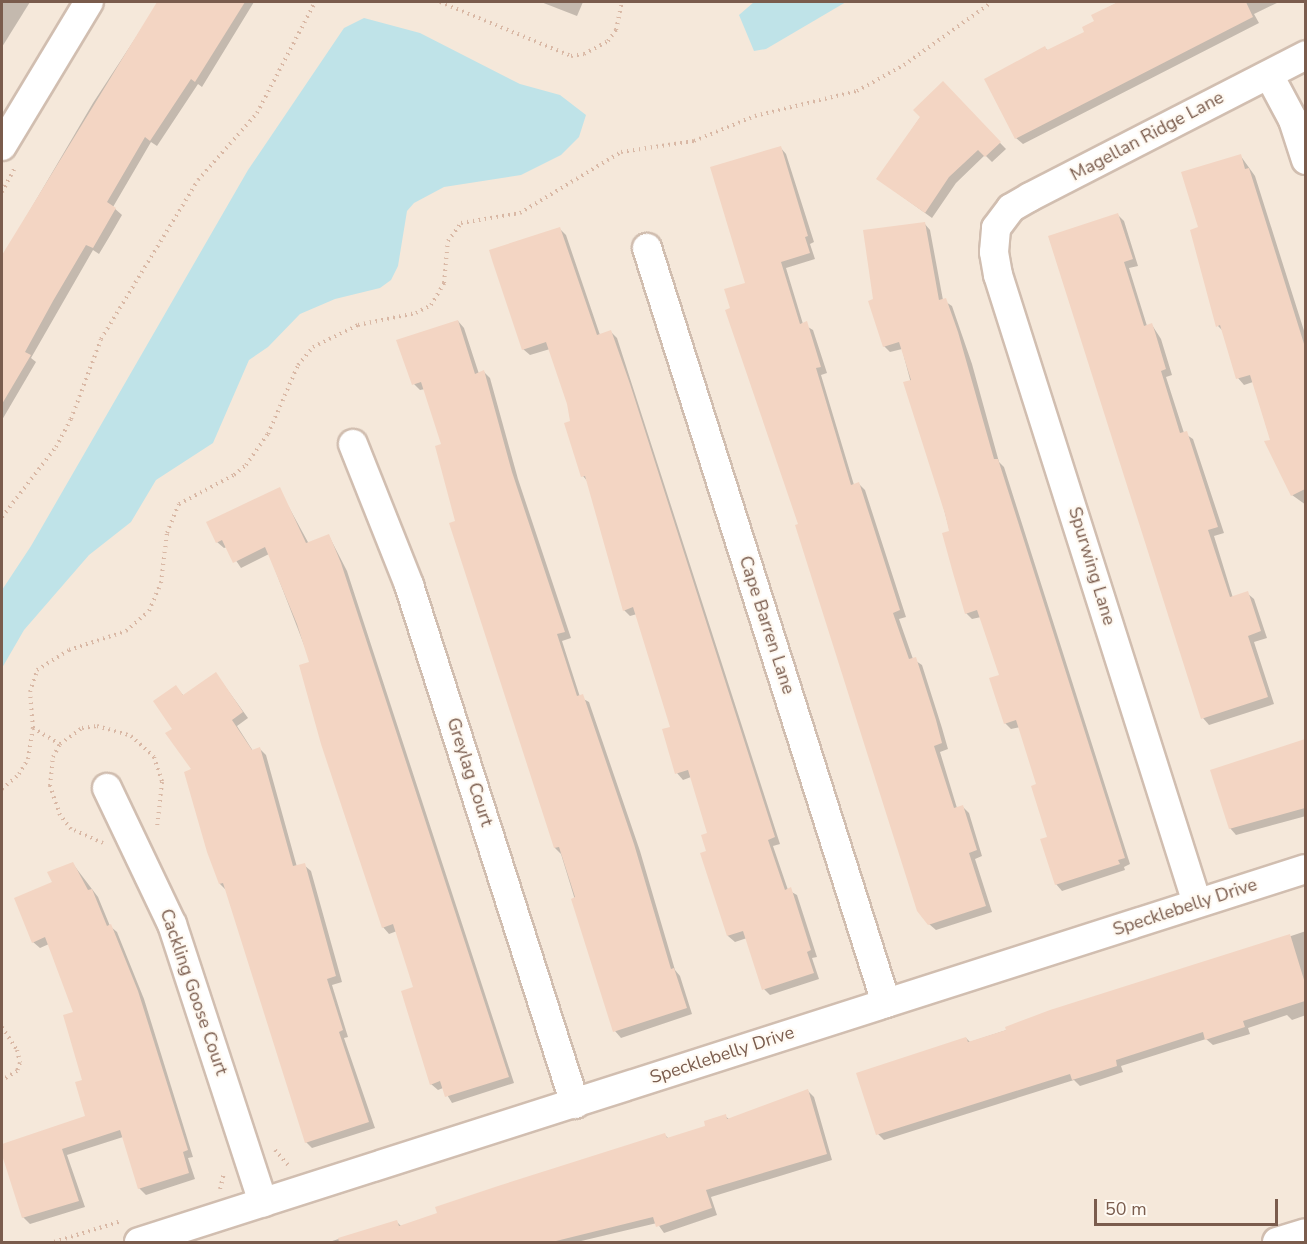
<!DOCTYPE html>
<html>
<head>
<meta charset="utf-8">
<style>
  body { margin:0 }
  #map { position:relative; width:1307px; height:1244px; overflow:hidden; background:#fdf6ec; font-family:"Nunito Sans",sans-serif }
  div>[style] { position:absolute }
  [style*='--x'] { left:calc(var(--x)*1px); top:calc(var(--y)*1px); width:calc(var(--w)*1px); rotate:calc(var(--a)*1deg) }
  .residential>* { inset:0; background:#f5e8da }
  .water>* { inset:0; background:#bfe3e8 }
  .shadow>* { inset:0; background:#0003 }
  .building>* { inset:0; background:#f3d5c3 }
  .path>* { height:4px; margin-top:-2px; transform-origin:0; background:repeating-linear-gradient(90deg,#d9b8a5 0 1.5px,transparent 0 6px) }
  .roads { filter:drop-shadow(2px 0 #d1beb0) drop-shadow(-2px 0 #d1beb0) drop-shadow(0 2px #d1beb0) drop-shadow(0 -2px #d1beb0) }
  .minor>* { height:28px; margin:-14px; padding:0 14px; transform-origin:14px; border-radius:14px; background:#fff }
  span { translate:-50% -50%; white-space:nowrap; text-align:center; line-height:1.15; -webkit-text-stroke:4.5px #fffaf3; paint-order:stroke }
  .street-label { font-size:18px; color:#7a5c4d }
  .frame { position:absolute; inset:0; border:3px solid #7a5c4d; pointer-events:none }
  .scale { position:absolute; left:1094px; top:1199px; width:184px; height:27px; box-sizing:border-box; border:3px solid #7a5c4d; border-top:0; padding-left:8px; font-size:18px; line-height:21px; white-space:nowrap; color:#7a5c4d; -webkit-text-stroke:4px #fffaf3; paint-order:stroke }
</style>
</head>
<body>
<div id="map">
  <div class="residential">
    <div style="clip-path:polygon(2px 2px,1305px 2px,1305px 1242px,2px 1242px)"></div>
  </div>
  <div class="water">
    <div style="clip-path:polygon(754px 2px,846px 2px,766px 49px,754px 51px,739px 15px)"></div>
    <div style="clip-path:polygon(364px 18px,420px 33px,520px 84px,560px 95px,586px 115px,579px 137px,561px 155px,521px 175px,444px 187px,414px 203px,407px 211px,398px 266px,391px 280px,380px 288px,335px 299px,300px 314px,268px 347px,249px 360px,213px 443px,156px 480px,131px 522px,89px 555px,24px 630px,2px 668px,2px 590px,31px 546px,248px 170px,344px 28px)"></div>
  </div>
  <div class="shadow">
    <div style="clip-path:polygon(2px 2px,30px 2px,2px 47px)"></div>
    <div style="clip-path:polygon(159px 2px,254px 2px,202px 87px,198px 84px,157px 146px,151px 142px,113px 207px,122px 215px,111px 234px,99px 254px,93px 250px,31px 358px,36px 362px,2px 420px,2px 258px,93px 103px)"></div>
    <div style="clip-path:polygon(541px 2px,583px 2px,577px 16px)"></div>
    <div style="clip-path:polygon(1119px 2px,1279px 2px,1254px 14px,1259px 23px,1023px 144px,1016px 138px,1045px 48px,1049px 51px,1086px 32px,1096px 22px,1093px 15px)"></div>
    <div style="clip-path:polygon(943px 84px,1006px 149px,992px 162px,985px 155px,956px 183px,932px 218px,878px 179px)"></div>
    <div style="clip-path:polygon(780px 147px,786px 154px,814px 242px,810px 244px,815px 259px,786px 268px,803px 324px,813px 330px,827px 373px,821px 375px,854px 485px,859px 484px,865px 490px,906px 617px,899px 619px,913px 659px,922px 665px,942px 728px,948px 749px,940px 752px,957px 808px,963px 807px,969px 813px,982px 856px,975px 859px,992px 912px,936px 930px,929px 924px,732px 309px,747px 284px)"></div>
    <div style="clip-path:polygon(1240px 155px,1255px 176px,1306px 337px,1306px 505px,1292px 495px,1266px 442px,1271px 441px,1253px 382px,1244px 385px,1238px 378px,1224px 332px,1218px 326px,1199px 228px)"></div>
    <div style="clip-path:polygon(1118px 215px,1124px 221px,1138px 266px,1129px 268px,1147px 326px,1152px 325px,1161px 339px,1172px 375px,1166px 377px,1184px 433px,1193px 439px,1224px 533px,1214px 536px,1233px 598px,1247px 593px,1254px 599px,1267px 638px,1254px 642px,1274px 704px,1209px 725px,1203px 718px,1049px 237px)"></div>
    <div style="clip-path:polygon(924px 223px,930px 230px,943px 300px,952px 306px,972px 364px,999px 462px,1004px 467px,1130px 864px,1124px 867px,1125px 870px,1062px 891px,1056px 884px,1038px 785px,1020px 727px,1011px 729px,1005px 723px,1001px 676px,981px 617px,972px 619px,966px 613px,950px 532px,902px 349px,890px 352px,884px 346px,875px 300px)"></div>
    <div style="clip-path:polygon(560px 229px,566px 235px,600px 335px,611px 332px,617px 338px,780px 844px,773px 846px,788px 890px,797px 895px,817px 957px,812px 958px,819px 979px,770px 995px,764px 989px,747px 938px,735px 942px,728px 936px,702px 854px,708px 852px,709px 833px,691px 777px,683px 780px,677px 773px,672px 728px,637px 614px,630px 616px,624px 610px,588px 482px,583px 476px,568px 404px,550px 349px,530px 355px,523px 349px)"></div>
    <div style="clip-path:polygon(458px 321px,464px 328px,479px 374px,484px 372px,490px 378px,518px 479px,571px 638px,562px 641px,580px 697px,589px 702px,640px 851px,675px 970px,680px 976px,692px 1014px,621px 1038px,615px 1031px,561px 854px,555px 848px,457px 522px,443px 445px,425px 389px,420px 390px,414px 384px)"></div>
    <div style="clip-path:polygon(279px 489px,309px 544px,329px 536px,347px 571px,514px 1083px,452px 1103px,443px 1088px,438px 1090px,431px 1084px,415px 988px,397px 931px,389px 934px,383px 927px,311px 663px,269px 554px,241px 568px,227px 547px,224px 548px,217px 542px)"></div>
    <div style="clip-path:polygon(216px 674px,248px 718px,237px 726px,253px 751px,260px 749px,266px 755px,297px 867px,304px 865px,311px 871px,342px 982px,332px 985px,348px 1037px,344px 1038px,375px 1128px,312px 1148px,306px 1142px,226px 890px,220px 884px,193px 770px,174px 729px,176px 687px,184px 696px)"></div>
    <div style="clip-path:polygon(1306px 741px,1306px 816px,1236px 835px,1230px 828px,1212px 771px)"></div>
    <div style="clip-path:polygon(73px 864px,98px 897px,110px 926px,117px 932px,144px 999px,193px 1157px,188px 1158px,195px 1179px,146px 1195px,139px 1188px,123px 1137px,67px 1155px,85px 1207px,30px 1224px,23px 1217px,2px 1145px,87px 1117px,75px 1013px,49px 944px,40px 948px,33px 942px,54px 883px)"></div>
    <div style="clip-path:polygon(1306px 931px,1306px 1015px,1292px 1020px,1287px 1015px,1248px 1028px,1250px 1034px,1213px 1045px,1206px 1039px,1121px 1066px,1123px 1072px,1102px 1079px,1080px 1086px,1074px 1080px,884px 1140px,878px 1134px,966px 1038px,970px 1042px)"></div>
    <div style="clip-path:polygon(808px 1091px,814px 1097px,832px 1160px,711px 1197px,717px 1215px,664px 1233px,657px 1223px,577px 1242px,329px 1242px,396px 1221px,402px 1227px,665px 1135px,669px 1139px,707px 1127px,725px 1116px,730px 1120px)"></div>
  </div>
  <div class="building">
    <div style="clip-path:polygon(157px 2px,245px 2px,195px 82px,191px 79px,150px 141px,145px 137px,107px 202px,116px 208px,93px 248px,86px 245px,53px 301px,25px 352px,31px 355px,2px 404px,2px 255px)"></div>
    <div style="clip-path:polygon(1118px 2px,1246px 2px,1253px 17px,1015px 139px,984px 79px,1045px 46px,1047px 50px,1084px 32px,1082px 27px,1094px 21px,1091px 15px)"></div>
    <div style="clip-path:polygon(943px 81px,1001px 142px,985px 157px,978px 150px,949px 177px,925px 213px,876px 179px,920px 117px,913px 110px)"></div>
    <div style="clip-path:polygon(781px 146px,808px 236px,805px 237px,810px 253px,781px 262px,800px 324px,807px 321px,821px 367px,816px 368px,851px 485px,859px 482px,900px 610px,893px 613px,909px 659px,916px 657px,936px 720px,942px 743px,934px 746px,954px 808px,963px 805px,977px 850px,969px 853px,986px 906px,928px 925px,917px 911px,795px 525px,798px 524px,725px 310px,730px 308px,724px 289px,745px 283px,710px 167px)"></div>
    <div style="clip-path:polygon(1241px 154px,1245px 169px,1249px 168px,1305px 347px,1305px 489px,1291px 496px,1264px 441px,1270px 440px,1250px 375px,1236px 379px,1220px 325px,1216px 327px,1190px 230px,1198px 227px,1181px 172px)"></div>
    <div style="clip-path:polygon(1118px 213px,1133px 259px,1124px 262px,1144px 326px,1152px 323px,1155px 332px,1166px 369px,1161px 371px,1180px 433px,1187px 431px,1218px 527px,1208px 530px,1230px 597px,1248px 591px,1261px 631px,1248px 636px,1268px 697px,1201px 719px,1048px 236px)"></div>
    <div style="clip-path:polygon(925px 222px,939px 300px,946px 298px,958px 332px,994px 459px,998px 459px,1125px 858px,1118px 860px,1120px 864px,1055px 885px,1040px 839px,1047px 837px,1031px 786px,1036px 784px,1016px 720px,1004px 724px,989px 678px,999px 675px,977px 610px,965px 614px,953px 573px,942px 533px,949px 531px,945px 514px,903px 382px,911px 380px,899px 342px,883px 347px,868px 301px,873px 299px,863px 230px)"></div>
    <div style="clip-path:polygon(560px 227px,597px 335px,611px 330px,630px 384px,775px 837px,768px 840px,785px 890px,791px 887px,811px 950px,807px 952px,814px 973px,762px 990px,743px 931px,727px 936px,700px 853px,706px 851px,701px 835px,707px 833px,688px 770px,675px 774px,662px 729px,670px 727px,633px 607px,623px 611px,585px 476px,581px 477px,564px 423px,570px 421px,567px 404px,546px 342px,522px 350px,492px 260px,489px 250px)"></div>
    <div style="clip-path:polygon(458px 320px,475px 374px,484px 370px,512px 472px,565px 632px,557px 634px,577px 696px,583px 694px,634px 844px,671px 969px,674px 968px,687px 1008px,613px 1032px,571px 899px,575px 897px,559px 847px,554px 848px,449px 523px,455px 521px,435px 446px,441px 444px,421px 382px,412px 385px,396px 340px)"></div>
    <div style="clip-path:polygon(280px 487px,306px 543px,329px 534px,341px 563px,509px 1077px,445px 1097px,440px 1081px,430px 1085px,401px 991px,413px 987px,393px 924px,382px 928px,321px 744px,299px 665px,309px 662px,297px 624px,265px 547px,233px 563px,222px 540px,216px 543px,206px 522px)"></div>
    <div style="clip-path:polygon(216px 672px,243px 712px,232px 720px,252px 750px,260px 747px,293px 866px,305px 863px,336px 976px,327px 979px,343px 1030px,339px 1032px,369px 1122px,305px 1143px,223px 883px,219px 884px,207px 852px,184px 772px,191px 769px,165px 733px,172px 729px,153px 701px,176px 685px,183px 695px)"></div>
    <div style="clip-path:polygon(1305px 739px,1305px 808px,1229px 829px,1210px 770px)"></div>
    <div style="clip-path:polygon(73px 862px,88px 890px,92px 889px,107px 926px,111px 924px,138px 991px,188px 1150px,183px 1152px,189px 1173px,138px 1189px,120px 1130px,62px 1149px,79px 1201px,22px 1218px,2px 1155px,2px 1144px,85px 1116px,75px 1082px,82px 1080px,63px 1015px,73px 1012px,45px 937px,32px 943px,14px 898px,52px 882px,47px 872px)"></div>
    <div style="clip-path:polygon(1290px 934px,1305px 983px,1305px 1001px,1243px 1021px,1245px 1027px,1205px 1040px,1203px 1032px,1116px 1060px,1117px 1066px,1095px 1073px,1072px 1080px,1070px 1074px,876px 1135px,856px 1073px,966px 1037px,968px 1042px,1006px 1030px,1005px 1027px,1050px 1010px)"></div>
    <div style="clip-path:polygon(808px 1089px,827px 1154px,706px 1190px,712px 1208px,656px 1227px,653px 1217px,552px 1242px,339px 1242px,338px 1238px,397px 1220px,399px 1226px,437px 1213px,435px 1207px,498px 1186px,665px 1133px,667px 1138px,705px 1126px,704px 1121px,726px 1114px,727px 1119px)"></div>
  </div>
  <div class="path">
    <div style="--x:440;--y:2;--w:142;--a:22.4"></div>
    <div style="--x:571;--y:56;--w:13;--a:-9"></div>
    <div style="--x:584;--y:54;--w:27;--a:-28"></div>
    <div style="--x:608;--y:41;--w:14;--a:-54"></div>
    <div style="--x:616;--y:30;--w:29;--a:-78"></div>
    <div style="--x:2;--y:192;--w:27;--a:-62"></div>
    <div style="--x:2;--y:517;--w:88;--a:-52.4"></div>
    <div style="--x:56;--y:447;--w:32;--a:-62"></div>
    <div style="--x:71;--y:419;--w:85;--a:-69.4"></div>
    <div style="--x:101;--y:339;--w:186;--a:-58.6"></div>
    <div style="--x:198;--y:180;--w:89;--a:-48.6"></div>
    <div style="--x:257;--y:113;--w:125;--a:-62.4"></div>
    <div style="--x:33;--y:728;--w:31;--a:31"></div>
    <div style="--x:2;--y:789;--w:23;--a:-41"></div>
    <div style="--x:19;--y:774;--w:17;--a:-59"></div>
    <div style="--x:28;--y:759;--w:31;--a:-81"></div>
    <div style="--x:33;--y:728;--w:36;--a:-95"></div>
    <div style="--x:30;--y:692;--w:23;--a:-72"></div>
    <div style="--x:37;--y:670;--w:38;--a:-32"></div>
    <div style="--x:69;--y:650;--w:60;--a:-18.4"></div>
    <div style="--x:126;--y:631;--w:30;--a:-41"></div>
    <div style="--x:149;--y:611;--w:30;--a:-67"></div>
    <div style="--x:161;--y:583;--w:50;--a:-83.2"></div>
    <div style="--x:167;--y:533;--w:31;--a:-68"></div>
    <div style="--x:179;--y:504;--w:62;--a:-27.8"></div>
    <div style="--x:234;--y:475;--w:16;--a:-40"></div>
    <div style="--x:246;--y:465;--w:38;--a:-55"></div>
    <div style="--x:268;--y:434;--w:75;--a:-66.5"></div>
    <div style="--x:298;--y:365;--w:23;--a:-50"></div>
    <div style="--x:313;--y:347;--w:50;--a:-26.1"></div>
    <div style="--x:358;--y:325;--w:59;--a:-11.7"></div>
    <div style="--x:416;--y:313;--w:17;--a:-28"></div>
    <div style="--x:431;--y:305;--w:26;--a:-59"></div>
    <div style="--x:444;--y:283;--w:42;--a:-84.6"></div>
    <div style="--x:448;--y:241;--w:22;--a:-54"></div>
    <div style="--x:461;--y:223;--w:60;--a:-9.6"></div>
    <div style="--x:520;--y:213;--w:118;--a:-31.1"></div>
    <div style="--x:621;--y:152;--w:74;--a:-8.6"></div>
    <div style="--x:694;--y:141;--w:66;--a:-22.3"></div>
    <div style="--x:755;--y:116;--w:105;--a:-13.8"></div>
    <div style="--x:857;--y:91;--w:54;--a:-29"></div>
    <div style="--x:904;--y:65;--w:108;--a:-35.6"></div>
    <div style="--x:103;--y:843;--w:35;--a:-156"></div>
    <div style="--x:71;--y:829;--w:18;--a:-128"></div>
    <div style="--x:60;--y:815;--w:31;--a:-109"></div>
    <div style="--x:50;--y:786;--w:29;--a:-84"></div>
    <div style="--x:53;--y:757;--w:15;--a:-62"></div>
    <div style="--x:60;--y:744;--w:27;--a:-36"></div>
    <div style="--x:82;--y:728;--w:15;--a:-8"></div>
    <div style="--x:97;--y:726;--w:35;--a:16"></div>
    <div style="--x:131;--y:736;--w:31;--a:42"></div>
    <div style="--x:154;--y:757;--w:26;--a:72"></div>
    <div style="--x:162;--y:782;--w:45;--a:96.3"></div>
    <div style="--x:2;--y:1027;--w:27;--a:57"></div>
    <div style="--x:17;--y:1050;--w:13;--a:77"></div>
    <div style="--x:20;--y:1063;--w:9;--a:111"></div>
    <div style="--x:17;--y:1071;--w:17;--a:149"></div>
    <div style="--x:275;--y:1150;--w:21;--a:49"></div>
    <div style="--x:220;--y:1189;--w:16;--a:-76"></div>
    <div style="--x:54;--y:1242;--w:71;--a:-17.2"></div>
  </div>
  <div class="roads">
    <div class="minor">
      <div style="--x:1269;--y:75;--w:51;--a:61.9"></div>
      <div style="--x:1293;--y:120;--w:42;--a:72"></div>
      <div style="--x:2;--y:146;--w:168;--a:-58.9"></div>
      <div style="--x:647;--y:248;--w:792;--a:72.43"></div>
      <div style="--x:353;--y:444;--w:152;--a:68.3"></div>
      <div style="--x:409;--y:585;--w:545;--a:72.26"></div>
      <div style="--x:107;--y:788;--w:151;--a:64.5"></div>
      <div style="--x:172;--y:924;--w:293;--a:71.9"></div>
      <div style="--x:1197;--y:903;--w:659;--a:-107.58"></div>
      <div style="--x:998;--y:275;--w:23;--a:-100"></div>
      <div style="--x:994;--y:252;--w:24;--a:-85"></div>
      <div style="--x:996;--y:228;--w:25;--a:-53"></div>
      <div style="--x:1011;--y:208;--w:22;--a:-30"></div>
      <div style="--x:1030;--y:197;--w:310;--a:-27.2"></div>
      <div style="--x:139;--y:1242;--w:1225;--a:-17.73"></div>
      <div style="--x:1277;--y:1242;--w:30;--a:-17"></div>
    </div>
  </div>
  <div class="street-label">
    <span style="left:1147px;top:136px;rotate:-28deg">Magellan Ridge Lane</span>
    <span style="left:1092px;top:566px;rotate:73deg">Spurwing Lane</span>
    <span style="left:767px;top:625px;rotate:72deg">Cape Barren Lane</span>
    <span style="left:470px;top:772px;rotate:72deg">Greylag Court</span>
    <span style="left:1185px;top:907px;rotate:-18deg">Specklebelly Drive</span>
    <span style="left:194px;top:992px;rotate:71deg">Cackling Goose Court</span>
    <span style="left:722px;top:1055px;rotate:-18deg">Specklebelly Drive</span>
  </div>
  <div class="frame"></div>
  <div class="scale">50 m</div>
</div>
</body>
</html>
